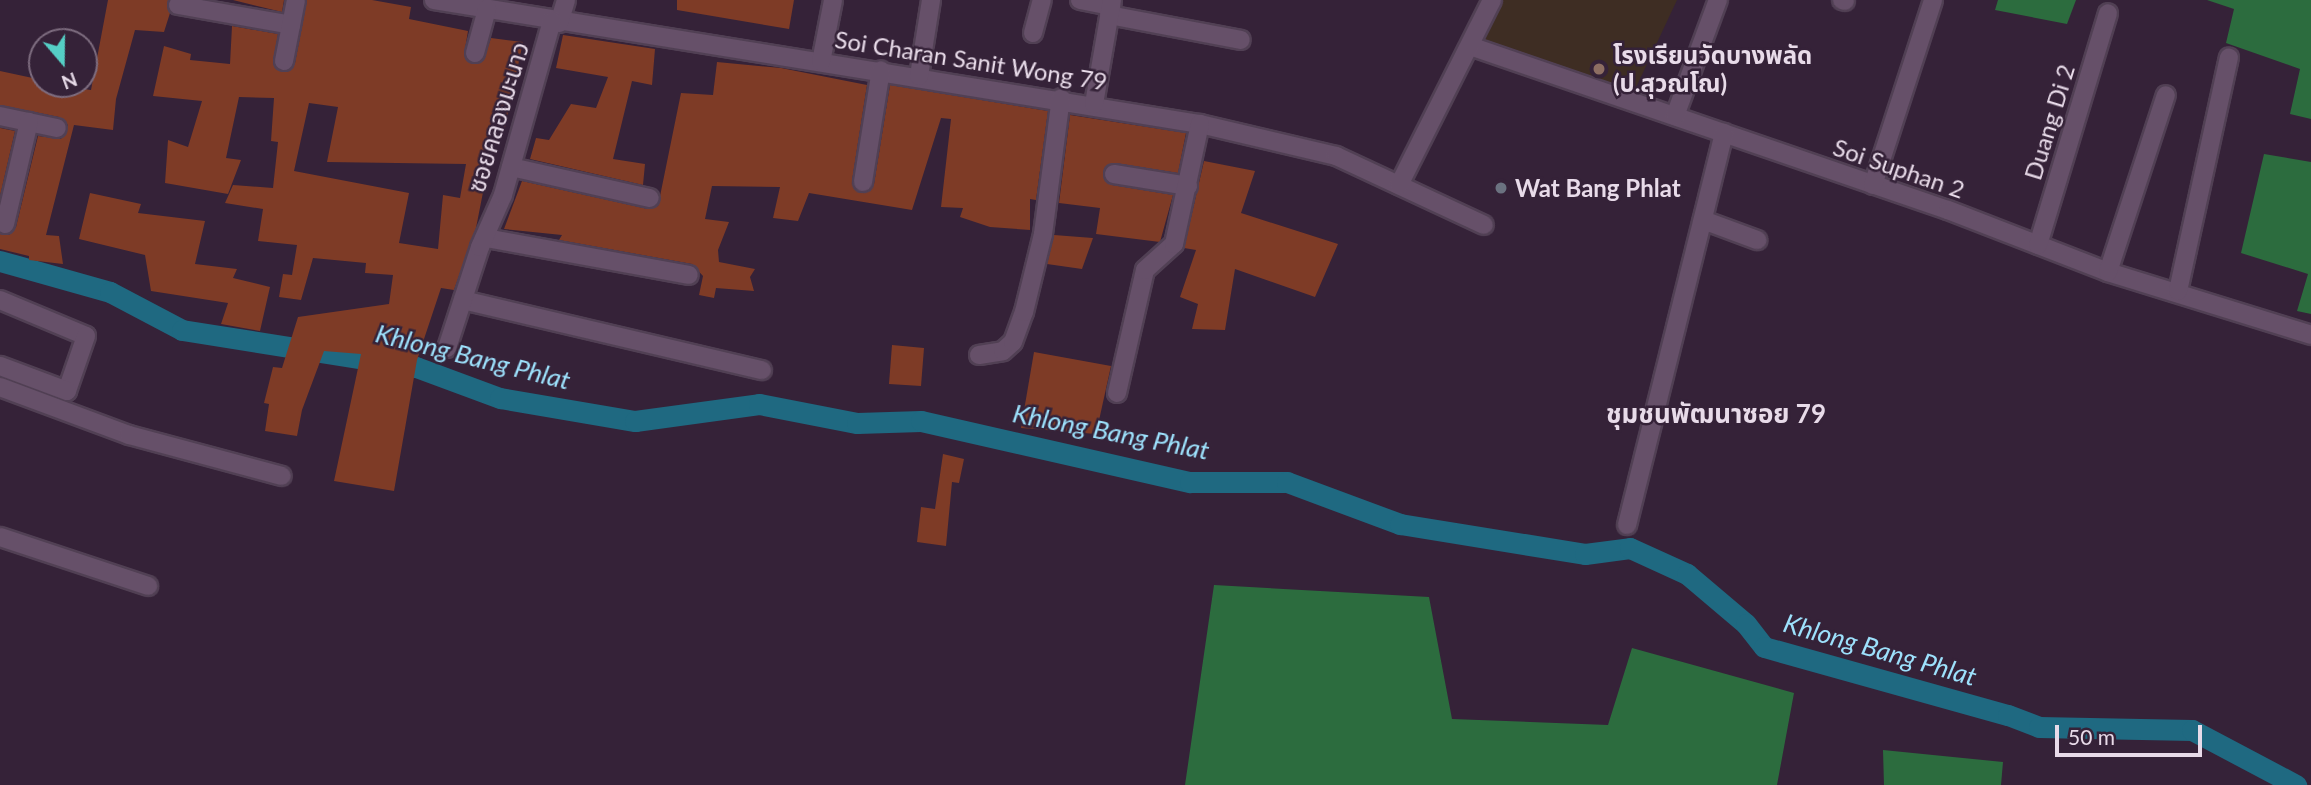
<!DOCTYPE html>
<html>
<head>
<meta charset="utf-8">
<style>
  body { margin:0 }
  #map { position:relative; width:2311px; height:785px; overflow:hidden; background:#352238; font-family:Lato,"Noto Sans Thai",sans-serif }
  div>[style] { position:absolute }
  [style*='--x'] { left:calc(var(--x)*1px); top:calc(var(--y)*1px); width:calc(var(--w)*1px); rotate:calc(var(--a)*1deg) }
  .education>* { inset:0; background:#3e2d23 }
  .forest>* { inset:0; background:#2c6c3e }
  .canal>* { height:21px; margin:-10.5px; padding:0 10.5px; transform-origin:10.5px; border-radius:10.5px; background:#1f6981 }
  .building>* { inset:0; background:#7e3b26 }
  .roads { filter:drop-shadow(2px 0 #514054) drop-shadow(-2px 0 #514054) drop-shadow(0 2px #514054) drop-shadow(0 -2px #514054) }
  .minor>* { height:18px; margin:-9px; padding:0 9px; transform-origin:9px; border-radius:9px; background:#665069 }
  .dots>* { width:19px; height:19px; translate:-50% -50%; box-sizing:border-box; border:4px solid #352238; border-radius:50% }
  span { translate:-50% -50%; white-space:nowrap; text-align:center; line-height:1.15; -webkit-text-stroke:5px #352238; paint-order:stroke }
  .poi-label { font-size:24px; color:#e8dbe9; font-weight:700 }
  .left { translate:0 -50%; text-align:left }
  .street-label { font-size:24px; color:#e8dbe9 }
  .water-label { font-size:26px; color:#9de1fc; font-style:italic }
  .neighbourhood-label { font-size:26px; color:#e8dbe9; font-weight:700 }
  .north { position:absolute; left:28px; top:28px; width:70px; height:70px; box-sizing:border-box; background:#352238; border:2px solid #7d6c7f; border-radius:50%; rotate:160deg; font-size:19px; font-weight:700; line-height:28px; text-align:center; color:#e8dbe9 }
  .north::after { content:''; display:block; margin:auto; width:24px; height:32px; background:#55cec5; clip-path:polygon(50% 0,100% 100%,50% 72%,0 100%) }
  .scale { position:absolute; left:2055px; top:725px; width:147px; height:32px; box-sizing:border-box; border:4px solid #e8dbe9; border-top:0; padding-left:9px; font-size:21px; line-height:24px; white-space:nowrap; color:#e8dbe9; -webkit-text-stroke:5px #352238; paint-order:stroke }
</style>
</head>
<body>
<div id="map">
  <div class="education">
    <div style="clip-path:polygon(1497px 0,1677px 0,1632px 96px,1477px 42px)"></div>
  </div>
  <div class="forest">
    <div style="clip-path:polygon(1998px 0,2076px 0,2067px 24px,1995px 10px)"></div>
    <div style="clip-path:polygon(2207px 0,2311px 0,2311px 119px,2290px 114px,2300px 69px,2226px 43px,2234px 9px)"></div>
    <div style="clip-path:polygon(2264px 154px,2311px 162px,2311px 314px,2297px 311px,2308px 274px,2241px 253px)"></div>
    <div style="clip-path:polygon(1214px 585px,1429px 597px,1452px 719px,1608px 725px,1632px 648px,1794px 693px,1777px 785px,1185px 785px)"></div>
    <div style="clip-path:polygon(1883px 750px,2003px 762px,2001px 785px,1884px 785px)"></div>
  </div>
  <div class="canal">
    <div style="--x:0;--y:261;--w:114;--a:15.7"></div>
    <div style="--x:110;--y:292;--w:81;--a:27.8"></div>
    <div style="--x:182;--y:330;--w:237;--a:9"></div>
    <div style="--x:416;--y:367;--w:90;--a:20.3"></div>
    <div style="--x:500;--y:398;--w:137;--a:9.7"></div>
    <div style="--x:635;--y:421;--w:125;--a:-7.8"></div>
    <div style="--x:759;--y:404;--w:100;--a:11"></div>
    <div style="--x:857;--y:423;--w:64;--a:-1.8"></div>
    <div style="--x:921;--y:421;--w:276;--a:12.8"></div>
    <div style="--x:1190;--y:482;--w:97;--a:0"></div>
    <div style="--x:1287;--y:482;--w:121;--a:20.4"></div>
    <div style="--x:1400;--y:524;--w:187;--a:9.2"></div>
    <div style="--x:1585;--y:554;--w:45;--a:-7.6"></div>
    <div style="--x:1630;--y:548;--w:63;--a:24.5"></div>
    <div style="--x:1687;--y:574;--w:77;--a:40.3"></div>
    <div style="--x:1746;--y:624;--w:29;--a:52"></div>
    <div style="--x:1764;--y:647;--w:253;--a:15.6"></div>
    <div style="--x:2008;--y:715;--w:33;--a:21"></div>
    <div style="--x:2039;--y:727;--w:153;--a:1.1"></div>
    <div style="--x:2192;--y:730;--w:118;--a:27.9"></div>
  </div>
  <div class="building">
    <div style="clip-path:polygon(108px 0,168px 0,170px 13px,164px 32px,135px 30px,116px 99px,113px 130px,74px 125px,46px 235px,59px 236px,63px 264px,29px 260px,29px 256px,0 249px,0 234px,9px 235px,16px 227px,38px 136px,61px 139px,68px 125px,59px 117px,0 105px,0 71px,42px 80px,42px 84px,91px 90px)"></div>
    <div style="clip-path:polygon(233px 0,284px 0,282px 12px)"></div>
    <div style="clip-path:polygon(evenodd,307px 0,372px 0,411px 7px,409px 19px,468px 31px,464px 55px,473px 64px,483px 61px,491px 38px,523px 42px,505px 128px,496px 126px,476px 228px,454px 290px,441px 288px,417px 360px,394px 491px,334px 481px,361px 354px,324px 351px,302px 410px,297px 436px,265px 431px,269px 404px,264px 403px,273px 367px,282px 368px,298px 317px,389px 304px,393px 275px,365px 273px,366px 263px,313px 258px,301px 300px,279px 297px,283px 274px,292px 275px,297px 245px,258px 241px,263px 209px,225px 203px,233px 185px,273px 188px,278px 142px,271px 141px,274px 98px,239px 97px,226px 158px,241px 160px,228px 194px,165px 183px,168px 140px,188px 147px,202px 101px,153px 96px,164px 46px,191px 54px,190px 60px,230px 64px,232px 26px,278px 34px,273px 64px,287px 72px,295px 63px,307px 0,309px 103px,338px 107px,327px 162px,466px 164px,460px 198px,443px 195px,438px 249px,399px 243px,409px 193px,294px 171px,309px 103px)"></div>
    <div style="clip-path:polygon(677px 0,794px 0,789px 29px,677px 10px)"></div>
    <div style="clip-path:polygon(563px 35px,655px 49px,652px 85px,632px 81px,613px 159px,645px 164px,643px 185px,530px 159px,536px 138px,549px 140px,571px 104px,596px 108px,608px 77px,556px 68px)"></div>
    <div style="clip-path:polygon(717px 62px,781px 68px,867px 85px,852px 181px,862px 193px,874px 184px,890px 85px,1048px 111px,1036px 200px,1030px 199px,1030px 230px,990px 227px,960px 217px,963px 208px,941px 207px,951px 119px,941px 118px,912px 210px,809px 193px,798px 221px,773px 218px,780px 187px,712px 186px,705px 219px,729px 222px,718px 250px,719px 262px,755px 269px,750px 277px,754px 291px,716px 288px,714px 298px,699px 295px,703px 276px,692px 264px,559px 240px,562px 235px,504px 229px,522px 181px,648px 209px,658px 206px,681px 93px,713px 95px)"></div>
    <div style="clip-path:polygon(1070px 115px,1186px 133px,1178px 173px,1115px 163px,1103px 172px,1112px 185px,1173px 195px,1160px 242px,1096px 234px,1100px 208px,1059px 203px)"></div>
    <div style="clip-path:polygon(0 128px,15px 131px,0 196px)"></div>
    <div style="clip-path:polygon(1204px 161px,1255px 171px,1241px 213px,1338px 244px,1315px 297px,1235px 269px,1225px 330px,1192px 329px,1198px 304px,1180px 297px,1196px 250px,1184px 248px)"></div>
    <div style="clip-path:polygon(90px 193px,141px 204px,138px 213px,205px 221px,195px 264px,237px 269px,233px 278px,270px 287px,260px 331px,221px 324px,228px 303px,151px 291px,145px 255px,79px 239px)"></div>
    <div style="clip-path:polygon(1054px 235px,1093px 238px,1082px 269px,1047px 264px)"></div>
    <div style="clip-path:polygon(892px 345px,924px 348px,921px 386px,889px 384px)"></div>
    <div style="clip-path:polygon(1034px 352px,1111px 366px,1096px 434px,1021px 428px)"></div>
    <div style="clip-path:polygon(943px 454px,964px 459px,959px 483px,952px 482px,946px 546px,917px 542px,921px 507px,935px 509px)"></div>
  </div>
  <div class="roads">
    <div class="minor">
      <div style="--x:434;--y:0;--w:776;--a:9.2"></div>
      <div style="--x:1200;--y:124;--w:140;--a:13.2"></div>
      <div style="--x:1336;--y:156;--w:163;--a:25"></div>
      <div style="--x:1080;--y:0;--w:32;--a:11"></div>
      <div style="--x:1842;--y:0;--w:3;--a:18"></div>
      <div style="--x:178;--y:5;--w:115;--a:10"></div>
      <div style="--x:1109;--y:15;--w:134;--a:10.7"></div>
      <div style="--x:559;--y:23;--w:24;--a:-73"></div>
      <div style="--x:1033;--y:33;--w:34;--a:-75"></div>
      <div style="--x:1470;--y:46;--w:505;--a:18.94"></div>
      <div style="--x:1948;--y:210;--w:172;--a:21.2"></div>
      <div style="--x:2108;--y:272;--w:213;--a:17.2"></div>
      <div style="--x:475;--y:53;--w:46;--a:-74.7"></div>
      <div style="--x:284;--y:61;--w:62;--a:-78.9"></div>
      <div style="--x:821;--y:62;--w:63;--a:-79"></div>
      <div style="--x:919;--y:76;--w:77;--a:-81"></div>
      <div style="--x:1094;--y:104;--w:106;--a:-80.2"></div>
      <div style="--x:0;--y:116;--w:58;--a:11.9"></div>
      <div style="--x:1675;--y:116;--w:124;--a:-69.7"></div>
      <div style="--x:511;--y:167;--w:142;--a:12.6"></div>
      <div style="--x:1114;--y:174;--w:75;--a:9.2"></div>
      <div style="--x:863;--y:182;--w:113;--a:-80.9"></div>
      <div style="--x:1399;--y:185;--w:207;--a:-63.3"></div>
      <div style="--x:1873;--y:185;--w:194;--a:-72"></div>
      <div style="--x:1703;--y:220;--w:58;--a:20.3"></div>
      <div style="--x:5;--y:224;--w:105;--a:-76.8"></div>
      <div style="--x:486;--y:238;--w:206;--a:10.3"></div>
      <div style="--x:2038;--y:245;--w:242;--a:-73.2"></div>
      <div style="--x:2108;--y:272;--w:186;--a:-71.9"></div>
      <div style="--x:2178;--y:291;--w:239;--a:-77.7"></div>
      <div style="--x:0;--y:300;--w:93;--a:22.7"></div>
      <div style="--x:86;--y:336;--w:58;--a:109.1"></div>
      <div style="--x:67;--y:391;--w:72;--a:-159.5"></div>
      <div style="--x:463;--y:300;--w:307;--a:13.2"></div>
      <div style="--x:447;--y:348;--w:106;--a:-71.9"></div>
      <div style="--x:480;--y:247;--w:57;--a:-66.1"></div>
      <div style="--x:503;--y:195;--w:181;--a:-74.3"></div>
      <div style="--x:979;--y:355;--w:24;--a:-9"></div>
      <div style="--x:1003;--y:351;--w:13;--a:-42"></div>
      <div style="--x:1013;--y:342;--w:32;--a:-70"></div>
      <div style="--x:1024;--y:312;--w:80;--a:-76.3"></div>
      <div style="--x:1043;--y:234;--w:137;--a:-82.5"></div>
      <div style="--x:0;--y:387;--w:138;--a:20.4"></div>
      <div style="--x:129;--y:435;--w:158;--a:15"></div>
      <div style="--x:1117;--y:393;--w:126;--a:-77.2"></div>
      <div style="--x:1145;--y:270;--w:39;--a:-42"></div>
      <div style="--x:1174;--y:244;--w:123;--a:-77.8"></div>
      <div style="--x:1627;--y:525;--w:404;--a:-76.1"></div>
      <div style="--x:0;--y:537;--w:156;--a:18.3"></div>
    </div>
  </div>
  <div class="dots">
    <div style="left:1599px;top:69px;background:#8d6e63"></div>
    <div style="left:1501px;top:188px;background:#6b7280"></div>
  </div>
  <div class="poi-label">
    <span class="left" style="left:1613px;top:69px">โรงเรียนวัดบางพลัด<br>(ป.สุวณโณ)</span>
    <span class="left" style="left:1515px;top:188px">Wat Bang Phlat</span>
  </div>
  <div class="street-label">
    <span style="left:971px;top:60px;rotate:9deg">Soi Charan Sanit Wong 79</span>
    <span style="left:498px;top:117px;rotate:-73deg">ซอยคลองมะนาว</span>
    <span style="left:2049px;top:122px;rotate:-73deg">Duang Di 2</span>
    <span style="left:1899px;top:168px;rotate:19deg">Soi Suphan 2</span>
  </div>
  <div class="water-label">
    <span style="left:473px;top:357px;rotate:14deg">Khlong Bang Phlat</span>
    <span style="left:1111px;top:432px;rotate:11deg">Khlong Bang Phlat</span>
    <span style="left:1880px;top:650px;rotate:16deg">Khlong Bang Phlat</span>
  </div>
  <div class="neighbourhood-label">
    <span style="left:1716px;top:414px">ชุมชนพัฒนาซอย 79</span>
  </div>
  <div class="north">N</div>
  <div class="scale">50 m</div>
</div>
</body>
</html>
